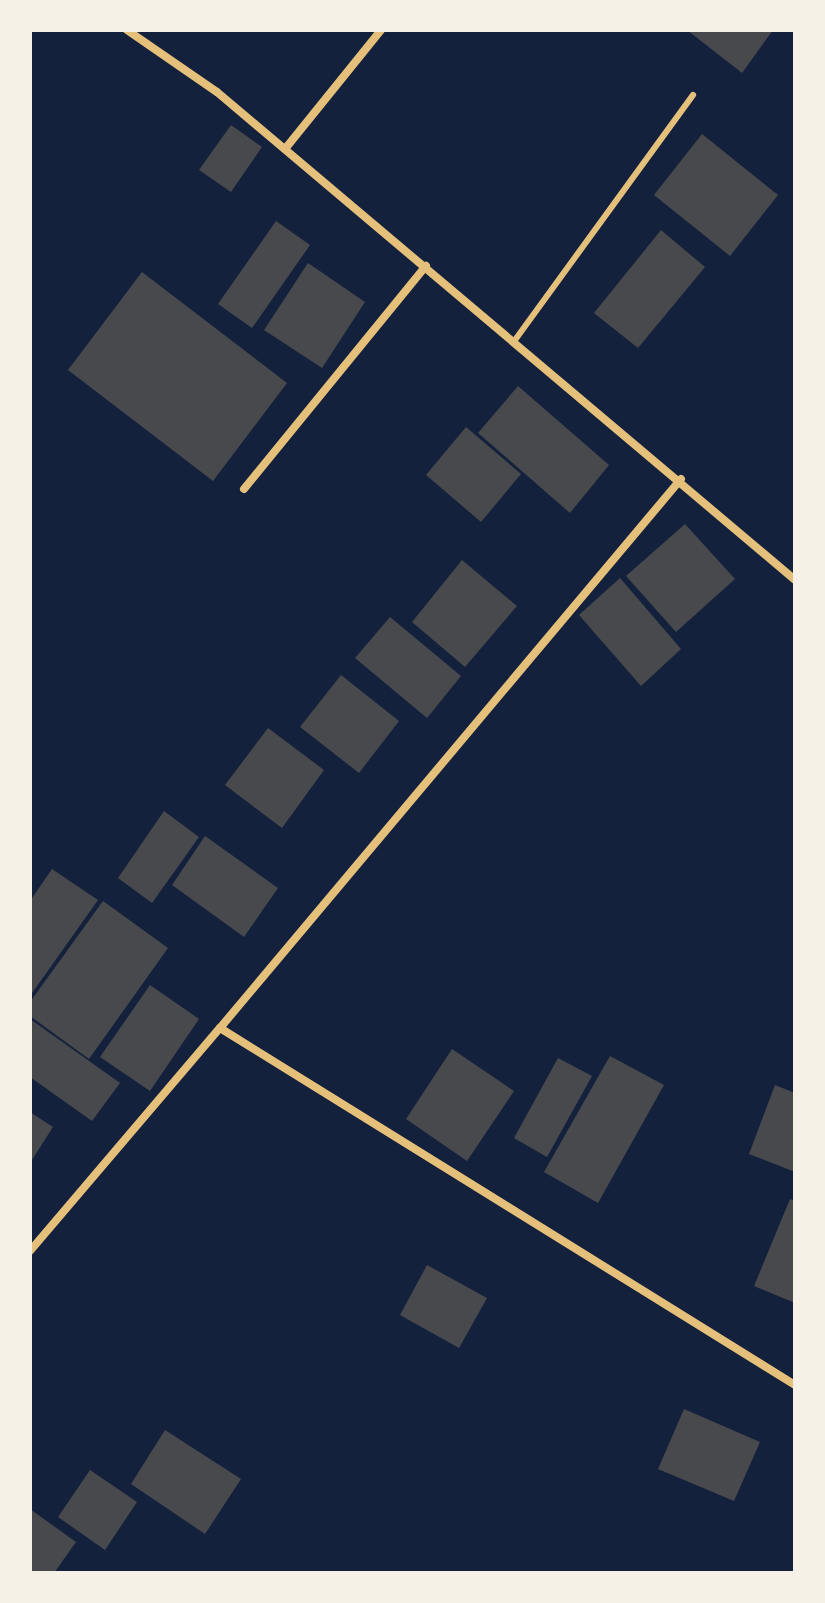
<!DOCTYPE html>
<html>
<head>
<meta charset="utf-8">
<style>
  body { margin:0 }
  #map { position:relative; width:825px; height:1603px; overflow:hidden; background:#14213d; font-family:Manrope,sans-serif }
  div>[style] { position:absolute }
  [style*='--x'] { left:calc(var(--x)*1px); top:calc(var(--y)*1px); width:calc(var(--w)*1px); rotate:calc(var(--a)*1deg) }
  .building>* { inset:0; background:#48494c }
  .service>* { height:6px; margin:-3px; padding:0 3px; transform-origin:3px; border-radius:3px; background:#e5c07b }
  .minor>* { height:8px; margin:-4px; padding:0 4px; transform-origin:4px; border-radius:4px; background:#e5c07b }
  span { translate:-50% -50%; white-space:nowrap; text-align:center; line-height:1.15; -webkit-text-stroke:7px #f6f1e7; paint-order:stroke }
  .frame { position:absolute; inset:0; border:32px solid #f6f1e7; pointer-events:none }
</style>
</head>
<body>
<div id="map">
  <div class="building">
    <div style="clip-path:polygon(687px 30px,773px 30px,742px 73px)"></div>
    <div style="clip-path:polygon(231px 125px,262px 147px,231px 192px,199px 170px)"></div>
    <div style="clip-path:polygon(702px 134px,778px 195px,730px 256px,654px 195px)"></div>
    <div style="clip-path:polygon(276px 221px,310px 245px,252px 328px,218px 304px)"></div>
    <div style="clip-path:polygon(661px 230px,705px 267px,638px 348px,594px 313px)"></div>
    <div style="clip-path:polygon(308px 263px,365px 302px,322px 368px,264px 330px)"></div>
    <div style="clip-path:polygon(142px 272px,287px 383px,213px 481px,68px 370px)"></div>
    <div style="clip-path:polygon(518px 386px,609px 465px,570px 513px,478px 433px)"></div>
    <div style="clip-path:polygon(466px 427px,521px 474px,481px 522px,426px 475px)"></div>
    <div style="clip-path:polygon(685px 524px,735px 579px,676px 632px,626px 576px)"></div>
    <div style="clip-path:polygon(462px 560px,517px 606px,465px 667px,412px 622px)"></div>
    <div style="clip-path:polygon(620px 578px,681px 649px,641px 686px,579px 615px)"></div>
    <div style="clip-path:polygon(390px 617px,461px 676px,427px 718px,355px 658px)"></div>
    <div style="clip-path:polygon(341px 675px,399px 721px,359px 773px,300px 727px)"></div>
    <div style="clip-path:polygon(268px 728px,324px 770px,282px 828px,225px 785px)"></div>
    <div style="clip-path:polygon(164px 811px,199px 837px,152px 903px,118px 878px)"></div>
    <div style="clip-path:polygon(205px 836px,278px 888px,244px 937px,172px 885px)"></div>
    <div style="clip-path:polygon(52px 869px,98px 900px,30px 996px,30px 901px)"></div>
    <div style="clip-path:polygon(103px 901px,168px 948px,89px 1059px,30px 1016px,30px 1002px)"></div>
    <div style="clip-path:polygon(150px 985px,199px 1019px,150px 1091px,100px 1057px)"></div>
    <div style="clip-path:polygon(30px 1019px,120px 1083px,92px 1121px,30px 1077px)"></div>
    <div style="clip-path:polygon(452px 1049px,514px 1091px,467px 1161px,406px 1119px)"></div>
    <div style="clip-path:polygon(610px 1056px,664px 1085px,598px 1203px,544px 1172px)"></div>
    <div style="clip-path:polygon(558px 1058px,592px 1076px,547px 1157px,514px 1138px)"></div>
    <div style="clip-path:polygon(775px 1085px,795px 1093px,795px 1172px,749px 1154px)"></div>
    <div style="clip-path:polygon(30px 1112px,53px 1127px,30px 1163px)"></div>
    <div style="clip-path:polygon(790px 1199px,795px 1201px,795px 1303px,754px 1286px)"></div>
    <div style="clip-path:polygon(427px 1265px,487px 1298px,459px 1348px,400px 1315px)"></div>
    <div style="clip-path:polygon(684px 1409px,760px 1442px,734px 1501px,658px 1469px)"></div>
    <div style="clip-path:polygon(165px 1430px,241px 1479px,205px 1534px,131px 1484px)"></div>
    <div style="clip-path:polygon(90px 1470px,137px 1502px,105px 1550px,58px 1517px)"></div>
    <div style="clip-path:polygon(30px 1509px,76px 1542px,54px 1573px,30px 1573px)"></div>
  </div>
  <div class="service">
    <div style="--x:515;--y:340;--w:303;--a:-54"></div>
  </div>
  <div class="minor">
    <div style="--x:127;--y:30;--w:109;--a:34.6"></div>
    <div style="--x:217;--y:92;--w:756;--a:40.17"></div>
    <div style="--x:285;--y:149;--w:153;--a:-51.1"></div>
    <div style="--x:681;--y:479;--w:717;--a:130.02"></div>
    <div style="--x:220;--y:1028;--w:677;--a:31.83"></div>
    <div style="--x:244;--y:489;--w:288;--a:-50.8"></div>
    <div style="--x:30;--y:1251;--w:293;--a:-49.6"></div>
  </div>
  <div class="frame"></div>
</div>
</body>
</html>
